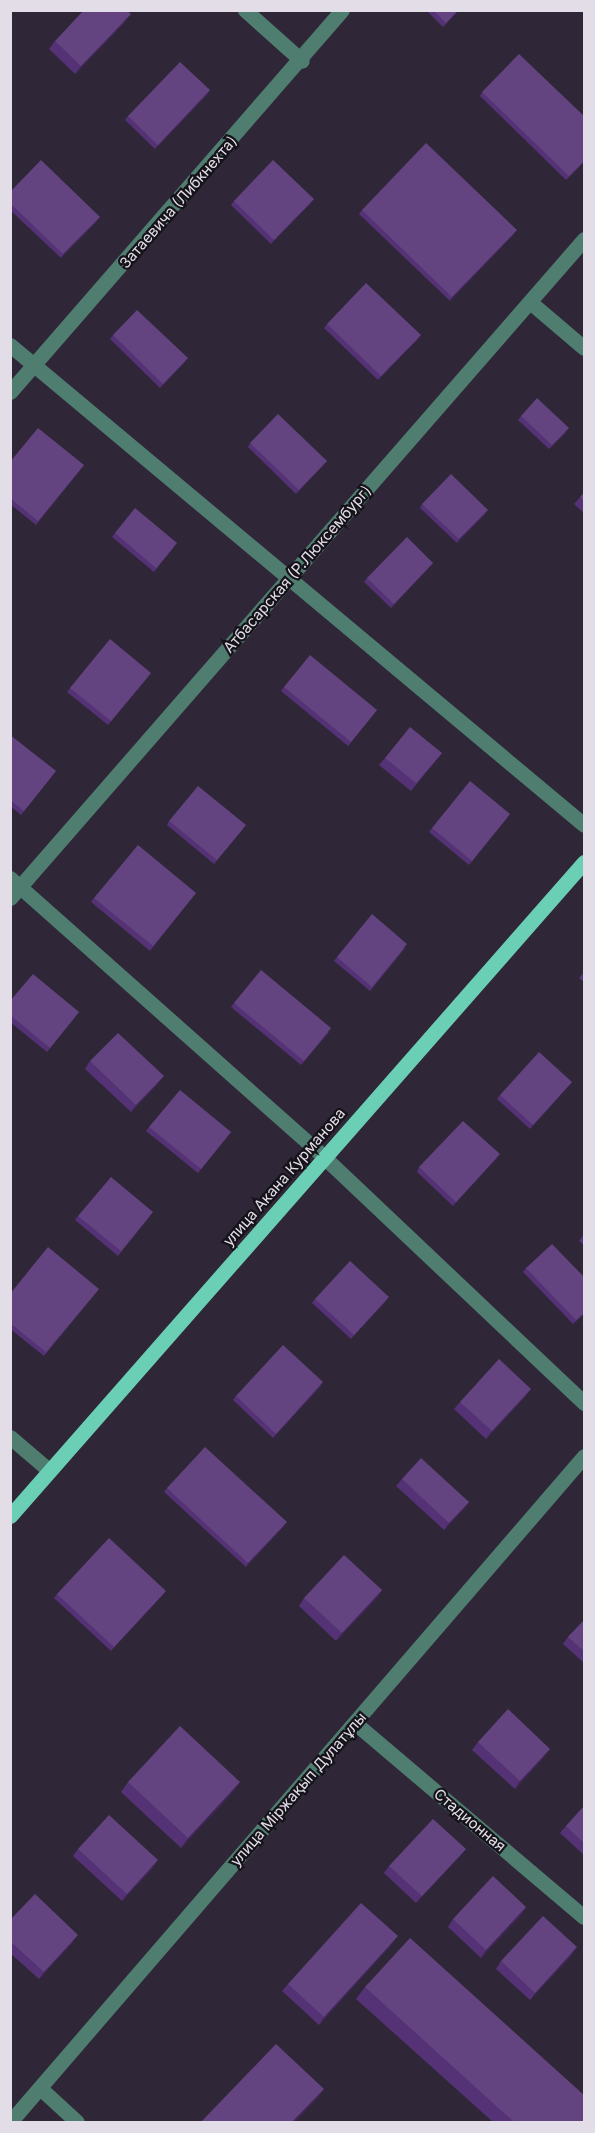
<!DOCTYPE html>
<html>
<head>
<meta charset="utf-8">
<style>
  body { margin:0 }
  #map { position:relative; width:595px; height:2133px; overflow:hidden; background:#2f2737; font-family:Inter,sans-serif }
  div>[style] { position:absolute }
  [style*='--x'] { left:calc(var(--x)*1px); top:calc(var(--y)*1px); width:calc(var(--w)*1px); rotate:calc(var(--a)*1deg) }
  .minor>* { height:15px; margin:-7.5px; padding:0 7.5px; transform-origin:7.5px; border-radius:7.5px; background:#4f7d70 }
  .major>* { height:15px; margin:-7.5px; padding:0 7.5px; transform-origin:7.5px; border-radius:7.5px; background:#6bcfb5 }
  .wall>* { inset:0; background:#543275 }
  .shaded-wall>* { inset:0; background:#3f2657 }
  .building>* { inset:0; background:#634481 }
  span { translate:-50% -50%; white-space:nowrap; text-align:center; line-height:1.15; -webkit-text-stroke:4.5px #151219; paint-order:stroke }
  .street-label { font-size:15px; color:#e2dde7 }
  .frame { position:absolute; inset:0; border:12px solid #e2dde7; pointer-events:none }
</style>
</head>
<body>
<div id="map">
  <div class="minor">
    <div style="--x:245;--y:10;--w:76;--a:41.8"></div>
    <div style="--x:530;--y:302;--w:71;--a:40.4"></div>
    <div style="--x:10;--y:345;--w:748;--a:39.9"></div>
    <div style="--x:10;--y:392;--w:506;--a:-49.01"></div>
    <div style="--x:10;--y:878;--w:421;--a:41.6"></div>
    <div style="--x:325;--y:1158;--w:357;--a:43.4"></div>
    <div style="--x:10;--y:898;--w:874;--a:-48.94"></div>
    <div style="--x:10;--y:1437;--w:52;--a:40.4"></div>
    <div style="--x:355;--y:1723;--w:300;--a:40.3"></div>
    <div style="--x:40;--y:2088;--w:50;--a:42.6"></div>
    <div style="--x:10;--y:2122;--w:879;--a:-49.24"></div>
  </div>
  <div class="major">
    <div style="--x:10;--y:1516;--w:870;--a:-48.73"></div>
  </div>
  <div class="wall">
    <div style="clip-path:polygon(426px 10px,459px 10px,443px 27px)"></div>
    <div style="clip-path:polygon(125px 22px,75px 74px,49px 49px,55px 41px)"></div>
    <div style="clip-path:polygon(482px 92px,585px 117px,585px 161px,566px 180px,480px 96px)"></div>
    <div style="clip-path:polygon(208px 94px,155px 149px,125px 120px,128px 116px)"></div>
    <div style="clip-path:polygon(10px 192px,97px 221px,61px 258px,10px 210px)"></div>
    <div style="clip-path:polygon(234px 201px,311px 203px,271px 244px,231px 205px)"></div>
    <div style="clip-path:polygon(362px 210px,514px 234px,450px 301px,359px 214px)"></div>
    <div style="clip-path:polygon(327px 324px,418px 339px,378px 380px,324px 328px)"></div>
    <div style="clip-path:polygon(113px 335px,185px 362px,160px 388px,110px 339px)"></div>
    <div style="clip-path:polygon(521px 416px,566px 432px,549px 449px,518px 420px)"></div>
    <div style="clip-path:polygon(250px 443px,327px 461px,296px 494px,248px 447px)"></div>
    <div style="clip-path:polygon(10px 462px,84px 465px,36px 525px,10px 504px)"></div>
    <div style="clip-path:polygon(585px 492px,585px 514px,574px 504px)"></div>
    <div style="clip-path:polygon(422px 504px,485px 514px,457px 543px,420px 508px)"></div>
    <div style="clip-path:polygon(115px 533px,174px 547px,154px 572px,112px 537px)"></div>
    <div style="clip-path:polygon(433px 563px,391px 608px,364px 582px,367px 578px)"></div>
    <div style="clip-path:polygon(148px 677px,108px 725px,67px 692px,70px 688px)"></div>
    <div style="clip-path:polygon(284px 687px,377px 710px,348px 746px,281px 691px)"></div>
    <div style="clip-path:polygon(10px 735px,56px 771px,21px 815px,10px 806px)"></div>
    <div style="clip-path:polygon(442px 753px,411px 791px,379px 765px,385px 758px)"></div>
    <div style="clip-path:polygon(507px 818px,469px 865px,429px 832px,432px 828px)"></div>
    <div style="clip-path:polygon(169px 821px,243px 829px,214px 864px,167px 825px)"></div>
    <div style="clip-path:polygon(196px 893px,150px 951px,91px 902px,94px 898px)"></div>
    <div style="clip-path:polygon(405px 948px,370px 991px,334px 961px,337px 957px)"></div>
    <div style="clip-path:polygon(585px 971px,585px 983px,579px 978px)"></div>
    <div style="clip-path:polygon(10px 1001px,79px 1012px,47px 1052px,10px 1022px)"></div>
    <div style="clip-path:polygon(234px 1003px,329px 1032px,301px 1065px,231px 1007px)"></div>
    <div style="clip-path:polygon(90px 1061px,158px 1084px,131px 1112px,85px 1069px)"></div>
    <div style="clip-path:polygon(572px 1082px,530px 1129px,497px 1099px,500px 1095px)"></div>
    <div style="clip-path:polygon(149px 1127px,231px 1132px,198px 1173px,146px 1131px)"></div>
    <div style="clip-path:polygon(497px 1158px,453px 1206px,417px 1172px,419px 1167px)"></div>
    <div style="clip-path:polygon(78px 1216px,150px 1216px,118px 1256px,75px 1220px)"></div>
    <div style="clip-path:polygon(585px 1233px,585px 1246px,579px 1241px)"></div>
    <div style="clip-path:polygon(526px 1268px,585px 1278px,585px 1313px,573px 1324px,523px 1272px)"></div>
    <div style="clip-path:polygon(99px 1289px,44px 1356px,10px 1329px,10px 1294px)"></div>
    <div style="clip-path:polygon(315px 1299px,386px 1301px,351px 1339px,312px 1303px)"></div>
    <div style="clip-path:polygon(321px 1386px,273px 1438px,233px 1400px,236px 1396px)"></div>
    <div style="clip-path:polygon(526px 1396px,486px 1439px,454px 1409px,460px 1402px)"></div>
    <div style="clip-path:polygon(402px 1479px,469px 1502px,464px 1509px,444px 1530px,396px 1486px)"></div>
    <div style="clip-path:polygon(167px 1488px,284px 1526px,246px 1567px,164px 1492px)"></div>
    <div style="clip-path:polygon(382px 1590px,377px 1598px,336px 1641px,299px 1606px,304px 1598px)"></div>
    <div style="clip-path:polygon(166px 1591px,111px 1651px,54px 1598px,57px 1594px)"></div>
    <div style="clip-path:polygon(585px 1619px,585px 1664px,563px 1644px,568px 1637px)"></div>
    <div style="clip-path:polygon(478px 1742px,545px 1756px,515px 1789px,472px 1750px)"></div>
    <div style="clip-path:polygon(128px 1782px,233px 1792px,181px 1848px,121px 1792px)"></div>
    <div style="clip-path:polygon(585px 1805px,585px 1856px,560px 1833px,566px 1826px)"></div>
    <div style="clip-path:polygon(78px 1849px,153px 1868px,122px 1901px,73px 1856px)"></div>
    <div style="clip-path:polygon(466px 1849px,460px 1856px,416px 1903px,384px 1873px,389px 1866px)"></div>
    <div style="clip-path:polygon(526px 1907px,521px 1915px,481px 1958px,448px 1927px,453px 1919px)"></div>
    <div style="clip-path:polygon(10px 1920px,73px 1942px,39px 1979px,10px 1953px)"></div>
    <div style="clip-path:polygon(392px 1944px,319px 2025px,282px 1991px,288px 1984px)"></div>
    <div style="clip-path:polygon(572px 1955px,530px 2000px,496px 1969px,501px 1961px)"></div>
    <div style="clip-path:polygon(365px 1987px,585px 2122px,493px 2122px,356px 1999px)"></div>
  </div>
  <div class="shaded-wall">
    <div style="clip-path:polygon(131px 14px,125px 22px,75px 74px,81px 66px)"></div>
    <div style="clip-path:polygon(210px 90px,208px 94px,155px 149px,158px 145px)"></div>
    <div style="clip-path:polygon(314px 199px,311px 203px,271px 244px,274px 240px)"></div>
    <div style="clip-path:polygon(100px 217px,97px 221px,61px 258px,63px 254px)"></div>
    <div style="clip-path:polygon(517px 230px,514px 234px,450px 301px,452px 297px)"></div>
    <div style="clip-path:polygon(421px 335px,418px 339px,378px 380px,381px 376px)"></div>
    <div style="clip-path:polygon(188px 358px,185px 362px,160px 388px,163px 384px)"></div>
    <div style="clip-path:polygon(327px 461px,324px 465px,296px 494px,299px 490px)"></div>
    <div style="clip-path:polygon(488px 510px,485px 514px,457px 543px,459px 539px)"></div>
    <div style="clip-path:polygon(433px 563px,430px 567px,391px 608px,394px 604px)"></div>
    <div style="clip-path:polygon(164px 1076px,158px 1084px,131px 1112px,136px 1105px)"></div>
    <div style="clip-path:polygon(572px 1082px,569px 1086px,530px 1129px,533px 1125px)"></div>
    <div style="clip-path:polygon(500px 1154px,497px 1158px,453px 1206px,456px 1202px)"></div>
    <div style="clip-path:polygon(389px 1297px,386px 1301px,351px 1339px,354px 1335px)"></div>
    <div style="clip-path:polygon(323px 1382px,321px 1386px,273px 1438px,276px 1434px)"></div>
    <div style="clip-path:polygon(531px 1389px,526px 1396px,486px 1439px,492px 1431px)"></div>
    <div style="clip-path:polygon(469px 1502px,464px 1509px,444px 1530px,449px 1523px)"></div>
    <div style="clip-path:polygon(287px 1522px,284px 1526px,246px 1567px,248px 1563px)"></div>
    <div style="clip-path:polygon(382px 1590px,377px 1598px,336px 1641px,342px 1633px)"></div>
    <div style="clip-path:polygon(166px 1591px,163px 1595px,111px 1651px,114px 1647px)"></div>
    <div style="clip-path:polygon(550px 1749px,545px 1756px,515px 1789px,520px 1781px)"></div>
    <div style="clip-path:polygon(240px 1782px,233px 1792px,181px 1848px,188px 1838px)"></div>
    <div style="clip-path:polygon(466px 1849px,460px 1856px,416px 1903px,422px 1896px)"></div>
    <div style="clip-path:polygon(158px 1860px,153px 1868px,122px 1901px,127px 1894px)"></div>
    <div style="clip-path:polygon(526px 1907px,521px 1915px,481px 1958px,486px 1950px)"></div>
    <div style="clip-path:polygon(78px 1935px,73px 1942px,39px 1979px,44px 1972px)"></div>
    <div style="clip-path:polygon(398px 1936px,392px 1944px,319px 2025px,324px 2017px)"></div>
    <div style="clip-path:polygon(577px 1947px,572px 1955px,530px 2000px,535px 1993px)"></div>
    <div style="clip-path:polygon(324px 2089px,317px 2099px,295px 2122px,292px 2122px)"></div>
  </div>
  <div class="building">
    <div style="clip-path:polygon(84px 10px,126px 10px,131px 14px,81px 66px,55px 41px)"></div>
    <div style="clip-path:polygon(433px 10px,458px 10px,446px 23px)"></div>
    <div style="clip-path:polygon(519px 54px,585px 117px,585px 160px,569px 176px,482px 92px)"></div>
    <div style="clip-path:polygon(180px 62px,210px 90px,158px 145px,128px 116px)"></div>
    <div style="clip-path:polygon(426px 143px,517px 230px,452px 297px,362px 210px)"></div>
    <div style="clip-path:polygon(41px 160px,100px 217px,63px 254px,10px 203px,10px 192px)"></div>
    <div style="clip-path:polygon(273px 160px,314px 199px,274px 240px,234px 201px)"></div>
    <div style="clip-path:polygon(366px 283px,421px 335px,381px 376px,327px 324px)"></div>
    <div style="clip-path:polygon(137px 310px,188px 358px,163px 384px,113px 335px)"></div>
    <div style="clip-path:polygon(537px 398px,569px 428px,552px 445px,521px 416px)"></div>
    <div style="clip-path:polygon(278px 414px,327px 461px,299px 490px,250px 443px)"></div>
    <div style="clip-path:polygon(38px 428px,84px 465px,38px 521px,10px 498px,10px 462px)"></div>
    <div style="clip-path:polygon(451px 474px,488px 510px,459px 539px,422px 504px)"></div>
    <div style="clip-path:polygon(585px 492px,585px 501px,580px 497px)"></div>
    <div style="clip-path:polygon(135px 508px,177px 543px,156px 568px,115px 533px)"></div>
    <div style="clip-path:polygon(407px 537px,433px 563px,394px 604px,367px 578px)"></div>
    <div style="clip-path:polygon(110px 639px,151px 673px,111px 721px,70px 688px)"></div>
    <div style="clip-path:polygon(310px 655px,377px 710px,351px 742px,284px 687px)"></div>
    <div style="clip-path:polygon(410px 727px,442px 753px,416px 783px,385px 758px)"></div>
    <div style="clip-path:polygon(10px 735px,56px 771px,24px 811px,10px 800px)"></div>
    <div style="clip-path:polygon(470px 781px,510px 814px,472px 861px,432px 828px)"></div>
    <div style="clip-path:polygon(198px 786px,246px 825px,217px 860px,169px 821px)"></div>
    <div style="clip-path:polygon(138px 845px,196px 893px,153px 946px,94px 898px)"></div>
    <div style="clip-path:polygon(372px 914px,407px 944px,372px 987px,337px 957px)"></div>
    <div style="clip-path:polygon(261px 970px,331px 1028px,304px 1061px,234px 1003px)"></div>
    <div style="clip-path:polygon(33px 974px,79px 1012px,50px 1048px,10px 1015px,10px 1001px)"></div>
    <div style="clip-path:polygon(118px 1033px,164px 1076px,136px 1105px,90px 1061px)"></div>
    <div style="clip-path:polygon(539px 1052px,572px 1082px,533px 1125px,500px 1095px)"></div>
    <div style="clip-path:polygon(180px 1090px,231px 1132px,201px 1169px,149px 1127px)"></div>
    <div style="clip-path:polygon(463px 1121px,500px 1154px,456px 1202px,419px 1167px)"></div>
    <div style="clip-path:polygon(111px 1177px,153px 1212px,121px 1251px,78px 1216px)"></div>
    <div style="clip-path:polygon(552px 1244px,585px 1278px,585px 1312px,576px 1320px,526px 1268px)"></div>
    <div style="clip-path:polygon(48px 1247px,99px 1289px,46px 1352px,10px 1323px,10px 1294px)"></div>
    <div style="clip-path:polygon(350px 1261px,389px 1297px,354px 1335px,315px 1299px)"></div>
    <div style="clip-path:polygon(283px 1345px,323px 1382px,276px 1434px,236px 1396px)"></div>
    <div style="clip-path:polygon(499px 1359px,531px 1389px,492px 1431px,460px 1402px)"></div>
    <div style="clip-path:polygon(205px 1447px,287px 1522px,248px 1563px,167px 1488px)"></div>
    <div style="clip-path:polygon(421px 1458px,469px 1502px,449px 1523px,402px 1479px)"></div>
    <div style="clip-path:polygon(109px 1538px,166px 1591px,114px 1647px,57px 1594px)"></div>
    <div style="clip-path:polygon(344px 1555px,382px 1590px,342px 1633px,304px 1598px)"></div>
    <div style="clip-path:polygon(585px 1619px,585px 1652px,568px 1637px)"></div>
    <div style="clip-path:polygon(508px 1709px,550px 1749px,520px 1781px,478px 1742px)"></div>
    <div style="clip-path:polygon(180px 1726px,240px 1782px,188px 1838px,128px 1782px)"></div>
    <div style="clip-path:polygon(585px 1805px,585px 1844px,566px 1826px)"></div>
    <div style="clip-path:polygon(109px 1815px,158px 1860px,127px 1894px,78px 1849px)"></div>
    <div style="clip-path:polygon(433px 1819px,466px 1849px,422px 1896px,389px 1866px)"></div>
    <div style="clip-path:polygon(493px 1876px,526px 1907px,486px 1950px,453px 1919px)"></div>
    <div style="clip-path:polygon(35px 1894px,78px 1935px,44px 1972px,10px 1941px,10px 1920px)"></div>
    <div style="clip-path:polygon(361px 1903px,398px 1936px,324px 2017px,288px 1984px)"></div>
    <div style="clip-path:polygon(543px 1916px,577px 1947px,535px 1993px,501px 1961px)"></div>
    <div style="clip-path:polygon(410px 1938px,585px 2096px,585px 2122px,514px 2122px,365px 1987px)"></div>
    <div style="clip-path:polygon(276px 2044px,324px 2089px,292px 2122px,201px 2122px)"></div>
  </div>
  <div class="street-label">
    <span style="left:178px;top:202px;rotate:-49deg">Затаевича (Либкнехта)</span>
    <span style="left:297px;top:569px;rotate:-49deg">Атбасарская (Р.Люксембург)</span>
    <span style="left:284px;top:1177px;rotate:-49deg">улица Акана Курманова</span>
    <span style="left:298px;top:1789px;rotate:-49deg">улица Міржақып Дулатұлы</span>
    <span style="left:470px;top:1820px;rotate:40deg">Стадионная</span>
  </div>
  <div class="frame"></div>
</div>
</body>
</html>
